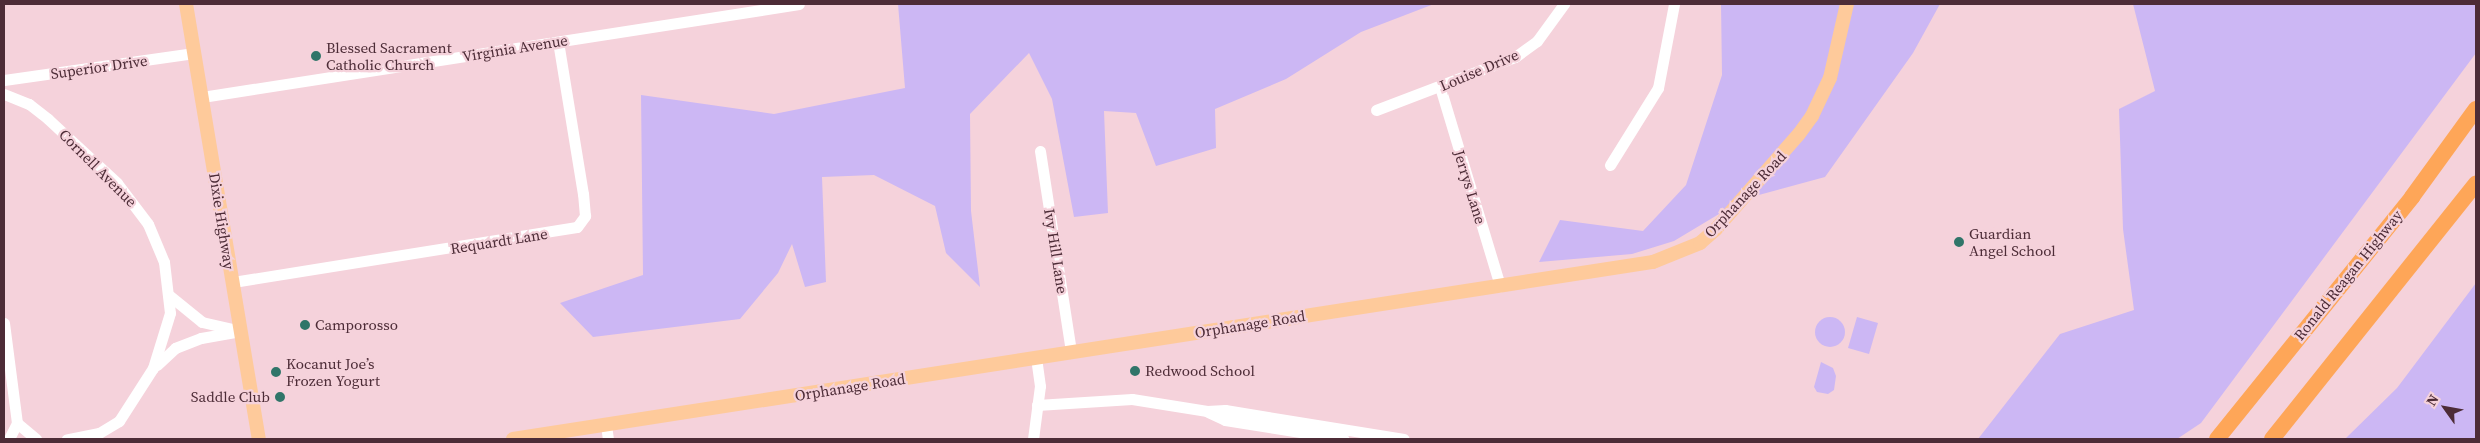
<!DOCTYPE html>
<html>
<head>
<meta charset="utf-8">
<style>
  body { margin:0 }
  #map { position:relative; width:2480px; height:443px; overflow:hidden; background:#f5d2db; font-family:"Source Serif 4",serif }
  div>[style] { position:absolute }
  [style*='--x'] { left:calc(var(--x)*1px); top:calc(var(--y)*1px); width:calc(var(--w)*1px); rotate:calc(var(--a)*1deg) }
  .green>* { inset:0; background:#ccb7f4 }
  .round { border-radius:50% }
  .minor>* { height:11px; margin:-5.5px; padding:0 5.5px; transform-origin:5.5px; border-radius:5.5px; background:#fff }
  .major>* { height:14px; margin:-7px; padding:0 7px; transform-origin:7px; border-radius:7px; background:#feca9b }
  .highway>* { height:16px; margin:-8px; padding:0 8px; transform-origin:8px; border-radius:8px; background:#fea658 }
  .dots>* { width:14px; height:14px; translate:-50% -50%; box-sizing:border-box; border:2px solid #f5d2db; border-radius:50% }
  span { translate:-50% -50%; white-space:nowrap; text-align:center; line-height:1.15; -webkit-text-stroke:4.5px #f5d2db; paint-order:stroke }
  .poi-label { font-size:15px; color:#4d2c37 }
  .left { translate:0 -50%; text-align:left }
  .right { translate:-100% -50%; text-align:right }
  .street-label { font-size:15px; color:#4d2c37 }
  .frame { position:absolute; inset:0; border:5px solid #4d2c37; pointer-events:none }
  .north { position:absolute; left:2420px; top:383px; width:50px; height:50px; -webkit-text-stroke:4px #f5d2db; paint-order:stroke; rotate:302deg; font-size:14px; font-weight:700; line-height:20px; text-align:center; color:#4d2c37 }
  .north::after { content:''; display:block; margin:auto; width:18px; height:22px; background:#4d2c37; clip-path:polygon(50% 0,100% 100%,50% 72%,0 100%) }
</style>
</head>
<body>
<div id="map">
  <div class="green">
    <div style="clip-path:polygon(898px 4px,1434px 4px,1361px 32px,1286px 79px,1215px 109px,1216px 148px,1156px 166px,1136px 113px,1104px 111px,1108px 213px,1074px 217px,1052px 99px,1029px 53px,970px 114px,971px 211px,980px 287px,946px 253px,935px 206px,874px 175px,822px 177px,826px 282px,805px 287px,792px 244px,778px 273px,740px 319px,593px 337px,560px 303px,643px 275px,641px 95px,774px 114px,905px 88px)"></div>
    <div style="clip-path:polygon(1721px 4px,1940px 4px,1913px 53px,1825px 177px,1744px 199px,1674px 241px,1632px 254px,1539px 262px,1560px 220px,1643px 231px,1686px 185px,1722px 75px)"></div>
    <div style="clip-path:polygon(2133px 4px,2476px 4px,2476px 53px,2201px 423px,2177px 439px,1978px 439px,2060px 334px,2134px 310px,2123px 229px,2119px 109px,2155px 91px)"></div>
    <div style="clip-path:polygon(2476px 283px,2476px 439px,2345px 439px,2397px 388px)"></div>
    <div class="round" style="left:1815px;top:317px;width:30px;height:30px"></div>
    <div style="clip-path:polygon(1857px 317px,1878px 323px,1869px 354px,1848px 348px)"></div>
    <div style="clip-path:polygon(1821px 362px,1833px 368px,1836px 376px,1834px 390px,1828px 394px,1817px 392px,1814px 387px)"></div>
  </div>
  <div class="minor">
    <div style="--x:4;--y:80;--w:192;--a:-8.1"></div>
    <div style="--x:1440;--y:87;--w:208;--a:73.2"></div>
    <div style="--x:4;--y:94;--w:27;--a:22"></div>
    <div style="--x:29;--y:104;--w:24;--a:38"></div>
    <div style="--x:48;--y:119;--w:94;--a:42.8"></div>
    <div style="--x:117;--y:183;--w:51;--a:52.9"></div>
    <div style="--x:148;--y:224;--w:41;--a:67.2"></div>
    <div style="--x:164;--y:262;--w:51;--a:83.3"></div>
    <div style="--x:170;--y:313;--w:58;--a:107.2"></div>
    <div style="--x:153;--y:368;--w:63;--a:122.7"></div>
    <div style="--x:119;--y:421;--w:23;--a:149"></div>
    <div style="--x:99;--y:433;--w:33;--a:169"></div>
    <div style="--x:202;--y:97;--w:604;--a:-8.85"></div>
    <div style="--x:1376;--y:110;--w:149;--a:-20.9"></div>
    <div style="--x:1515;--y:57;--w:27;--a:-36"></div>
    <div style="--x:1537;--y:41;--w:46;--a:-53.9"></div>
    <div style="--x:1040;--y:151;--w:203;--a:81.2"></div>
    <div style="--x:1610;--y:165;--w:91;--a:-58.1"></div>
    <div style="--x:1658;--y:88;--w:86;--a:-79.2"></div>
    <div style="--x:233;--y:282;--w:348;--a:-9.1"></div>
    <div style="--x:577;--y:227;--w:14;--a:-54"></div>
    <div style="--x:585;--y:216;--w:22;--a:-95"></div>
    <div style="--x:583;--y:194;--w:154;--a:-99.3"></div>
    <div style="--x:170;--y:296;--w:41;--a:39.1"></div>
    <div style="--x:202;--y:322;--w:35;--a:13"></div>
    <div style="--x:4;--y:323;--w:101;--a:82.6"></div>
    <div style="--x:17;--y:423;--w:18;--a:117"></div>
    <div style="--x:157;--y:365;--w:25;--a:-43"></div>
    <div style="--x:175;--y:348;--w:28;--a:-21"></div>
    <div style="--x:201;--y:338;--w:40;--a:-10"></div>
    <div style="--x:1037;--y:405;--w:95;--a:-3.6"></div>
    <div style="--x:1132;--y:399;--w:76;--a:9.1"></div>
    <div style="--x:1207;--y:411;--w:18;--a:-3"></div>
    <div style="--x:1225;--y:410;--w:181;--a:9.2"></div>
    <div style="--x:1208;--y:412;--w:19;--a:25"></div>
    <div style="--x:1225;--y:420;--w:120;--a:9.1"></div>
    <div style="--x:17;--y:423;--w:25;--a:40"></div>
    <div style="--x:606;--y:425;--w:14;--a:82"></div>
    <div style="--x:1033;--y:439;--w:53;--a:-82.5"></div>
    <div style="--x:1040;--y:386;--w:29;--a:-98"></div>
  </div>
  <div class="major">
    <div style="--x:186;--y:4;--w:441;--a:80.5"></div>
    <div style="--x:513;--y:439;--w:1154;--a:-8.83"></div>
    <div style="--x:1653;--y:262;--w:51;--a:-22"></div>
    <div style="--x:1700;--y:243;--w:21;--a:-41"></div>
    <div style="--x:1716;--y:229;--w:126;--a:-48.9"></div>
    <div style="--x:1799;--y:134;--w:22;--a:-54"></div>
    <div style="--x:1812;--y:116;--w:42;--a:-64.7"></div>
    <div style="--x:1830;--y:78;--w:76;--a:-77.1"></div>
  </div>
  <div class="highway">
    <div style="--x:2217;--y:439;--w:311;--a:-51.1"></div>
    <div style="--x:2412;--y:197;--w:109;--a:-54"></div>
    <div style="--x:2272;--y:439;--w:327;--a:-51.4"></div>
  </div>
  <div class="dots">
    <div style="left:316px;top:56px;background:#307569"></div>
    <div style="left:1959px;top:242px;background:#307569"></div>
    <div style="left:305px;top:325px;background:#307569"></div>
    <div style="left:1135px;top:371px;background:#307569"></div>
    <div style="left:276px;top:372px;background:#307569"></div>
    <div style="left:280px;top:397px;background:#307569"></div>
  </div>
  <div class="poi-label">
    <span class="left" style="left:326px;top:56px">Blessed Sacrament<br>Catholic Church</span>
    <span class="left" style="left:1969px;top:242px">Guardian<br>Angel School</span>
    <span class="left" style="left:315px;top:325px">Camporosso</span>
    <span class="left" style="left:286px;top:372px">Kocanut Joe’s<br>Frozen Yogurt</span>
    <span class="left" style="left:1145px;top:371px">Redwood School</span>
    <span class="right" style="left:270px;top:397px">Saddle Club</span>
  </div>
  <div class="street-label">
    <span style="left:515px;top:48px;rotate:-9deg">Virginia Avenue</span>
    <span style="left:99px;top:67px;rotate:-8deg">Superior Drive</span>
    <span style="left:1479px;top:70px;rotate:-23deg">Louise Drive</span>
    <span style="left:98px;top:168px;rotate:45deg">Cornell Avenue</span>
    <span style="left:1470px;top:187px;rotate:73deg">Jerrys Lane</span>
    <span style="left:1745px;top:194px;rotate:-47deg">Orphanage Road</span>
    <span style="left:222px;top:221px;rotate:81deg">Dixie Highway</span>
    <span style="left:499px;top:241px;rotate:-9deg">Requardt Lane</span>
    <span style="left:1056px;top:251px;rotate:81deg">Ivy Hill Lane</span>
    <span style="left:2348px;top:275px;rotate:-51deg">Ronald Reagan Highway</span>
    <span style="left:1250px;top:324px;rotate:-9deg">Orphanage Road</span>
    <span style="left:850px;top:387px;rotate:-9deg">Orphanage Road</span>
  </div>
  <div class="frame"></div>
  <div class="north">N</div>
</div>
</body>
</html>
